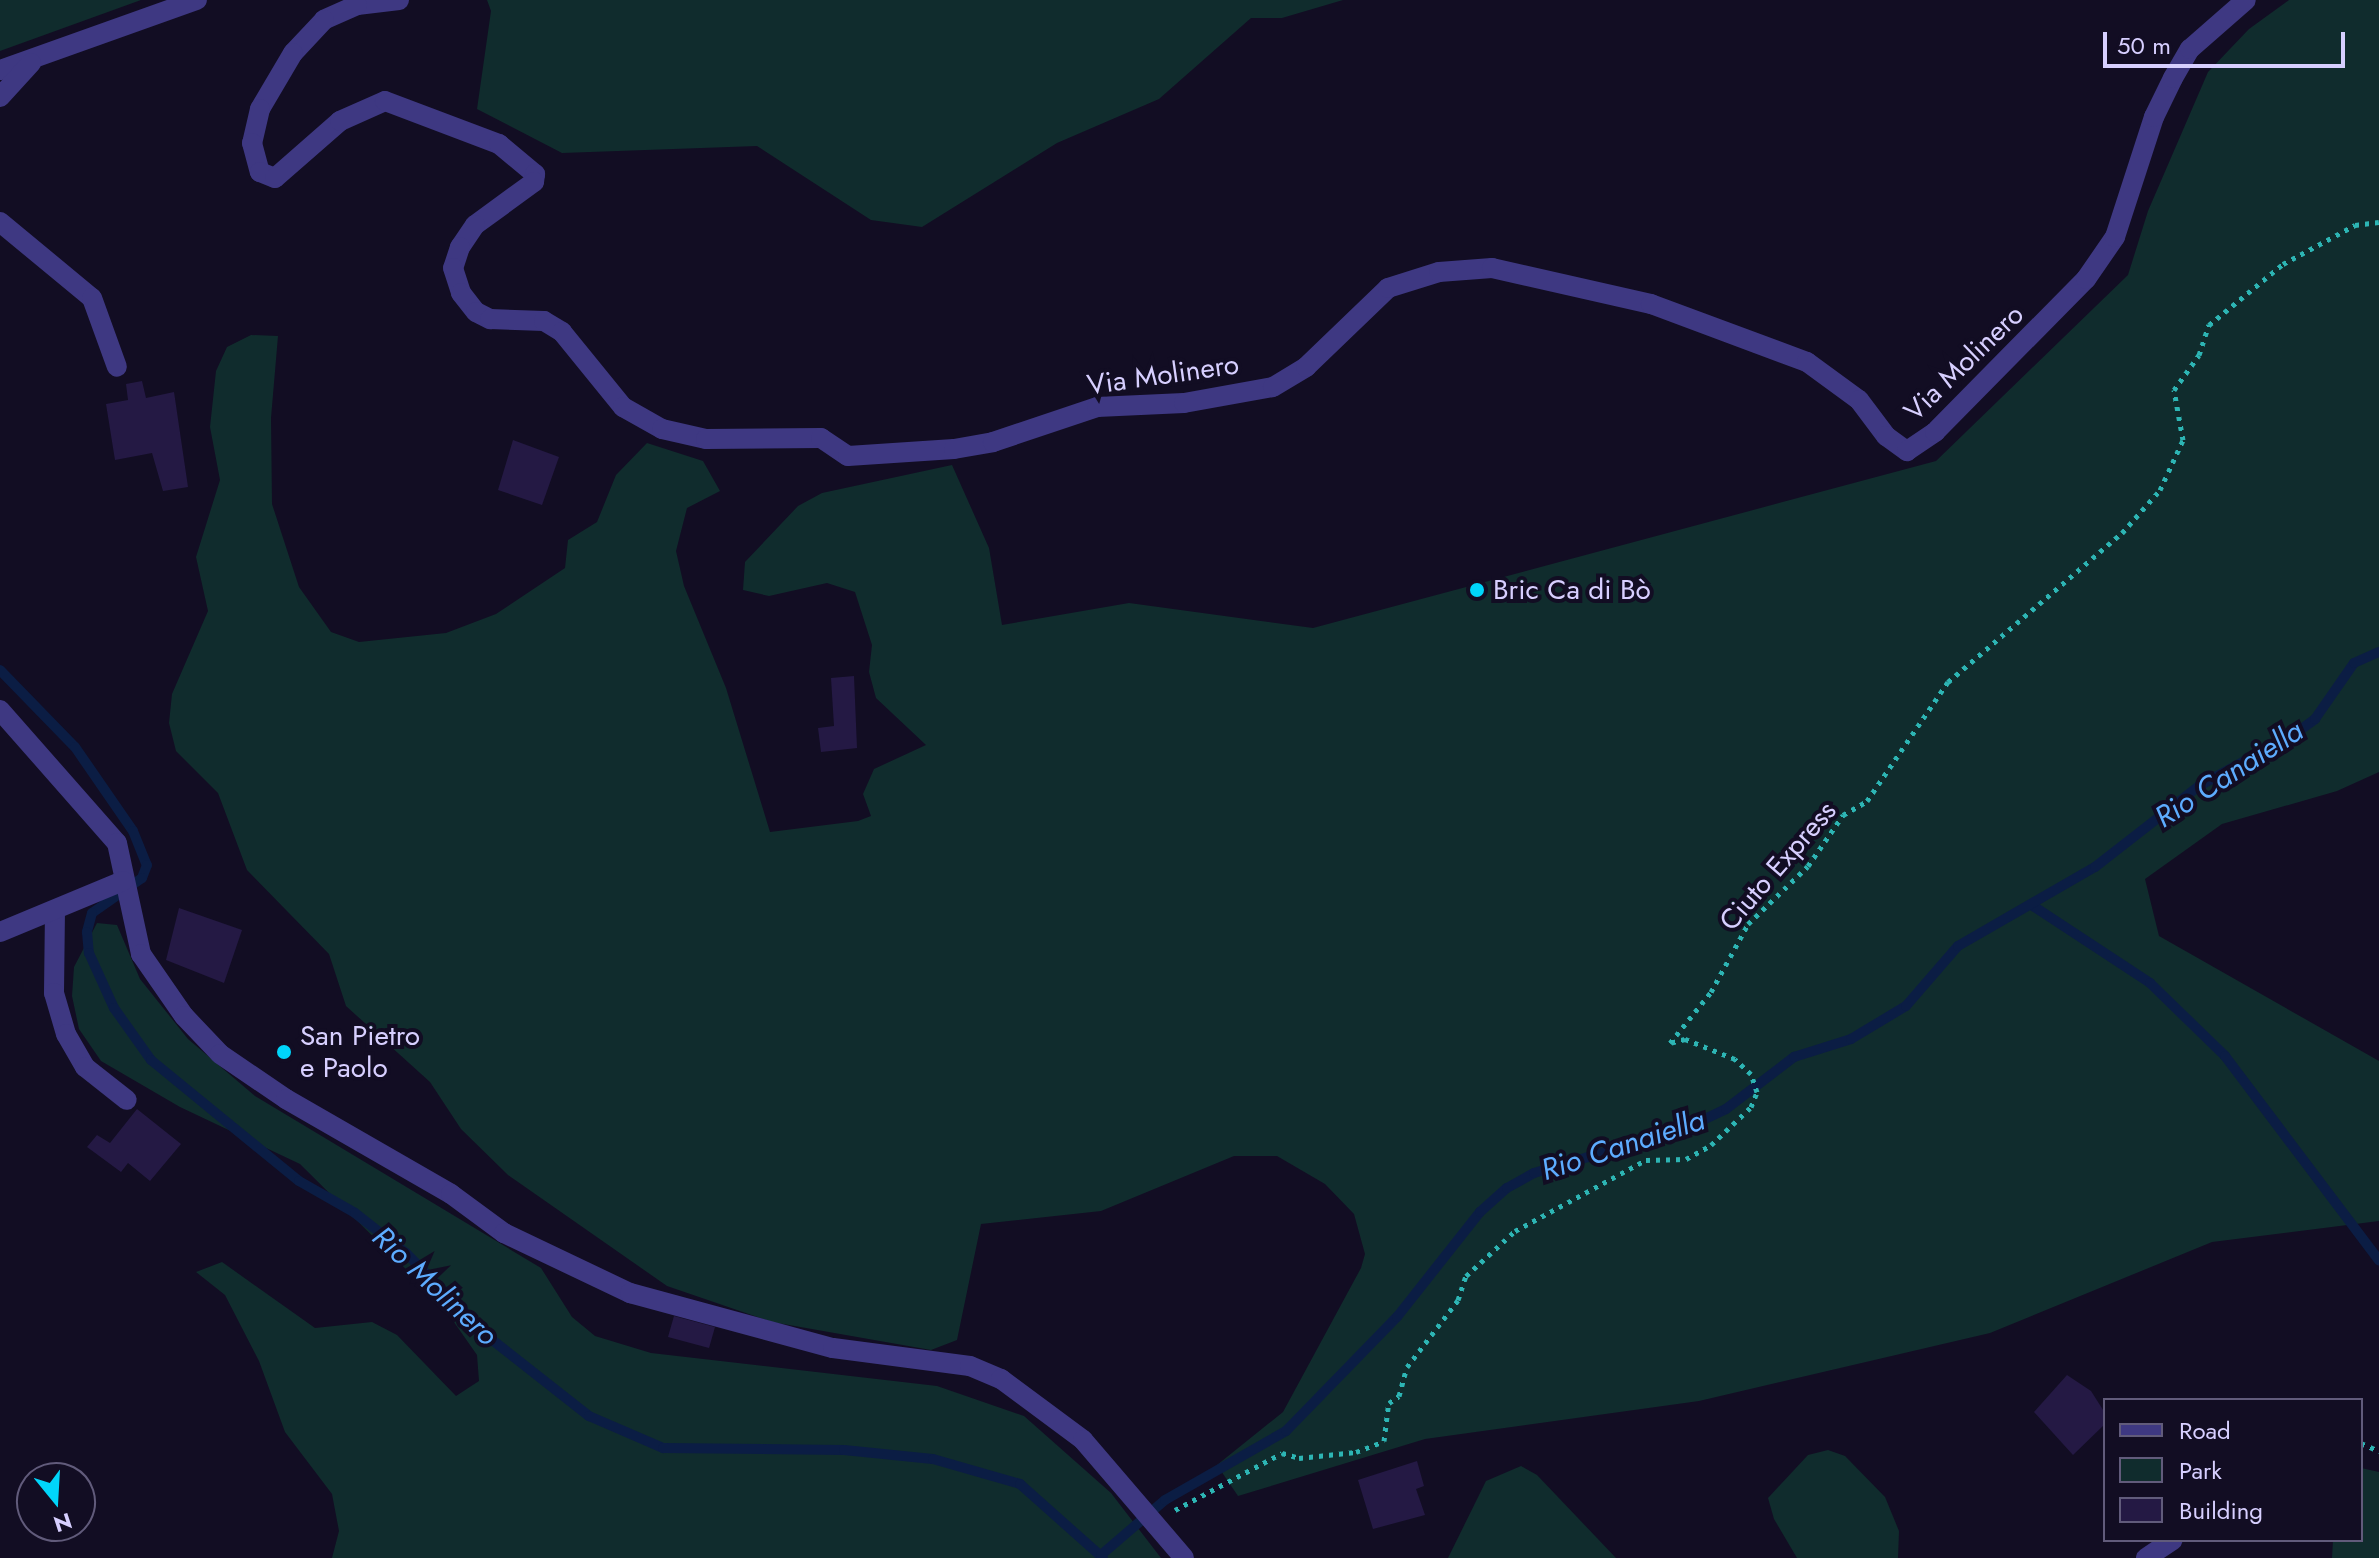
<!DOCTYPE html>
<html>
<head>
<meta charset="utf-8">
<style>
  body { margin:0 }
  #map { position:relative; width:2379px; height:1558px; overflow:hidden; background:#120d23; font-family:Jost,sans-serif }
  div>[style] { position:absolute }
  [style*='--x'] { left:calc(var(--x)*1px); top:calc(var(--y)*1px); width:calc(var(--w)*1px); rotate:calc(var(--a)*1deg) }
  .green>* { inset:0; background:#102c2d }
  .stream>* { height:10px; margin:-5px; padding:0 5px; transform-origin:5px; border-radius:5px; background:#0b1d44 }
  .building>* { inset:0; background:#241944 }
  .path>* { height:5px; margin-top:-2.5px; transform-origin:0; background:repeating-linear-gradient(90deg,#2db5b4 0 4px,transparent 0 10px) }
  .street>* { height:20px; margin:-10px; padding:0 10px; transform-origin:10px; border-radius:10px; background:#3e3882 }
  .dots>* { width:22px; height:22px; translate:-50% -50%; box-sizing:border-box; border:4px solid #120d23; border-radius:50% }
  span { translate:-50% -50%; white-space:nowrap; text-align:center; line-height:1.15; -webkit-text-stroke:8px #120d23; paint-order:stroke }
  .street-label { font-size:28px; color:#d7cfff }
  .poi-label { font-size:28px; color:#d7cfff }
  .left { translate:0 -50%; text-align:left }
  .water-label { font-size:30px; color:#5dacff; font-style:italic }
  .legend { position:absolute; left:2103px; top:1398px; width:260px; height:144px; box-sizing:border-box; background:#120d23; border:2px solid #615b7b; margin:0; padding:10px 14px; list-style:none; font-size:24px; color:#d7cfff }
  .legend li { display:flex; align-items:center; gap:16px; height:40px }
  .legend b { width:40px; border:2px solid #615b7b }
  .north { position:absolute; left:16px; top:1462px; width:80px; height:80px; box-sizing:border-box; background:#120d23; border:2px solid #615b7b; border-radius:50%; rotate:162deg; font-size:22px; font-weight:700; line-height:32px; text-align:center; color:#d7cfff }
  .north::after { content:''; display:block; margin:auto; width:28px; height:36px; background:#00d5fa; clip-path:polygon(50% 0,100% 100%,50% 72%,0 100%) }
  .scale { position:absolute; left:2103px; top:32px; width:242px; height:36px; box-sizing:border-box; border:4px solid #d7cfff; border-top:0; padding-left:10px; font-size:24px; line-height:28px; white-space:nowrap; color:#d7cfff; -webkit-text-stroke:6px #120d23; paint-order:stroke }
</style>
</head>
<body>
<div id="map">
  <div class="green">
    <div style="clip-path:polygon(0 0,141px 0,0 51px)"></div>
    <div style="clip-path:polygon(487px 0,1343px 0,1282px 18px,1251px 18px,1159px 99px,1057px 143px,922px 227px,871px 220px,757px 146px,562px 153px,477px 109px,491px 11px)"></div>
    <div style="clip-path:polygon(2289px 0,2379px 0,2379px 772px,2337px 791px,2222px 824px,2145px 879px,2159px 936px,2379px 1061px,2379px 1221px,2212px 1242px,1990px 1333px,1699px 1401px,1425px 1439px,1238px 1496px,1217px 1465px,1283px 1412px,1361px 1268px,1365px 1254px,1354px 1214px,1325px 1184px,1277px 1156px,1234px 1156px,1101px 1211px,981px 1224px,957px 1340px,931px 1350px,772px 1322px,667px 1286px,508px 1175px,461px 1129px,430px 1082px,346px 1006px,329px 954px,247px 870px,218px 793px,176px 751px,169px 723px,172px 694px,208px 611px,196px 557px,220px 480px,210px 427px,216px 371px,227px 347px,251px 335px,278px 336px,271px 418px,272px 504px,299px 587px,331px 632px,359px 642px,446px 633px,496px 614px,565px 568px,568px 540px,597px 522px,616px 475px,647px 443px,703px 461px,720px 491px,687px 508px,676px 551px,684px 586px,726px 688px,770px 832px,858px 821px,871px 816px,863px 794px,874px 769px,926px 745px,876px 698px,869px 672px,872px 645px,855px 592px,827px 583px,769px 596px,743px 590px,745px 562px,798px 506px,822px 493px,952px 465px,989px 548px,1002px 625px,1129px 603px,1313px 628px,1936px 461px,2128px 275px,2148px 211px,2208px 72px,2249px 29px)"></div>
    <div style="clip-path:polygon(97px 923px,117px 925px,140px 979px,188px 1039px,255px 1096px,541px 1268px,572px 1317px,595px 1336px,651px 1353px,937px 1386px,1024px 1416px,1111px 1493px,1161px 1558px,332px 1558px,339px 1531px,332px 1494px,285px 1432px,259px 1361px,225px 1295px,196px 1272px,222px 1262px,315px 1328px,372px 1322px,397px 1335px,456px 1396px,479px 1381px,477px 1355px,442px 1305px,300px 1164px,180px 1107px,101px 1061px,79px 1029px,72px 996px,74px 967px)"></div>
    <div style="clip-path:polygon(1828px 1450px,1845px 1456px,1885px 1497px,1899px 1531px,1898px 1558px,1797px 1558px,1774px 1519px,1768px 1498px,1808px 1455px)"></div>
    <div style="clip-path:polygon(1521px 1466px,1537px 1475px,1616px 1558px,1448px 1558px,1486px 1481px)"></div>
    <div style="clip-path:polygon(2361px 1468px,2379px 1472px,2379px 1558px,2332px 1558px,2333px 1540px,2361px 1540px)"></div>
  </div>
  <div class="stream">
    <div style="--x:0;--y:670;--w:107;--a:45.8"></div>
    <div style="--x:75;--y:747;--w:102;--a:55.4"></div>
    <div style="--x:133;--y:831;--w:37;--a:68"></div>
    <div style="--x:147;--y:865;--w:14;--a:111"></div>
    <div style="--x:142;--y:878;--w:61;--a:145"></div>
    <div style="--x:92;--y:913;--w:20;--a:105"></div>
    <div style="--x:87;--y:932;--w:21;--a:85"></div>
    <div style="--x:89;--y:953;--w:60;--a:65.6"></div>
    <div style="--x:114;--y:1008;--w:64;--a:54.6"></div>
    <div style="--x:151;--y:1060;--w:191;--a:39.3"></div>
    <div style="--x:299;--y:1181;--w:64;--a:29.7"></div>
    <div style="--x:355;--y:1213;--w:65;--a:38.1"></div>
    <div style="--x:406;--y:1253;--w:121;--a:45.3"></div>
    <div style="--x:491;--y:1339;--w:125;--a:38.2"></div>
    <div style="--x:589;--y:1416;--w:81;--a:23.4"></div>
    <div style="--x:663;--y:1448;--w:181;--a:0.6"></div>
    <div style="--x:844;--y:1450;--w:89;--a:5.8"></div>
    <div style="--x:933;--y:1459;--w:91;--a:16"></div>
    <div style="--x:1020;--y:1484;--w:111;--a:41.7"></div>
    <div style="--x:2033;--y:906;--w:140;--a:33.3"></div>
    <div style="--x:2150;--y:983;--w:105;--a:44.2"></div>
    <div style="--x:2225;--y:1056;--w:256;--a:53"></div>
    <div style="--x:1101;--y:1555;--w:84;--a:-40.7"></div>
    <div style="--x:1165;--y:1500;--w:139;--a:-29.7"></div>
    <div style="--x:1286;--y:1431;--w:159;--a:-45.8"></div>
    <div style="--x:1397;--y:1317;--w:134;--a:-51.7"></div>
    <div style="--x:1480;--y:1212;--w:36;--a:-42"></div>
    <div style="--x:1507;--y:1188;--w:31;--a:-29"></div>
    <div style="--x:1534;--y:1173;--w:159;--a:-16.5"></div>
    <div style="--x:1686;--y:1128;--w:44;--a:-25.4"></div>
    <div style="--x:1726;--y:1109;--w:86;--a:-37.4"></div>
    <div style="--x:1794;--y:1057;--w:60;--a:-17.5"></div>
    <div style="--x:1851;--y:1039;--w:64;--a:-31"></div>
    <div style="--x:1906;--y:1006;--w:79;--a:-49.1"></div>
    <div style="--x:1958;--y:946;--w:158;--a:-30"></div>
    <div style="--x:2095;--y:867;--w:132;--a:-37.9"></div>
    <div style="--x:2199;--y:786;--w:111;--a:-28.7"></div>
    <div style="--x:2296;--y:733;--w:24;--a:-36"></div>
    <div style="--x:2315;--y:719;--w:68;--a:-55.1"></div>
    <div style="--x:2354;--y:663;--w:27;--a:-24"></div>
  </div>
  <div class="building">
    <div style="clip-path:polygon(142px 381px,146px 398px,174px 392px,188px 487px,163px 491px,152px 453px,115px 460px,106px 404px,128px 400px,126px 384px)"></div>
    <div style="clip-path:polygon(513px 440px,559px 457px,542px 505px,498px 490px)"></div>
    <div style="clip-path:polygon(854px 676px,857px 748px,821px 752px,818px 728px,834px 726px,831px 678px)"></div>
    <div style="clip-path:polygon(179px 908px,242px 930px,224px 983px,166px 960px)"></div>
    <div style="clip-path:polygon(137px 1109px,181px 1144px,150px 1181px,128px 1163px,121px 1172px,87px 1147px,97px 1135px,110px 1143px)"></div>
    <div style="clip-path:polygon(674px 1316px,715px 1327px,709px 1348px,668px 1337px)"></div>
    <div style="clip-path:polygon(2067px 1375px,2091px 1391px,2105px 1413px,2105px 1424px,2073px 1455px,2034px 1412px)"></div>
    <div style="clip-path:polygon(1417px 1461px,1424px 1486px,1416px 1489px,1425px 1515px,1373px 1529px,1358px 1480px)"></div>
  </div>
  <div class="path">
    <div style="--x:2361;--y:1443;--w:20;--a:24"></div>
    <div style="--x:1175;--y:1510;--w:121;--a:-28"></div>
    <div style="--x:1282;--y:1453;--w:18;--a:16"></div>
    <div style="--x:1299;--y:1458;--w:57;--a:-6"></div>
    <div style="--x:1356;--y:1452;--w:30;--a:-21"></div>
    <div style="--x:1384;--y:1441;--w:38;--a:-83"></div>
    <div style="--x:1389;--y:1403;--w:12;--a:-35"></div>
    <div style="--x:1399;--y:1396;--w:30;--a:-75"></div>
    <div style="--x:1407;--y:1367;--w:84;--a:-52.7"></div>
    <div style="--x:1458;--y:1300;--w:25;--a:-72"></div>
    <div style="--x:1466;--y:1276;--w:67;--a:-42.6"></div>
    <div style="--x:1515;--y:1231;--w:149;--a:-28.5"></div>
    <div style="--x:1646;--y:1160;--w:40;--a:-1.4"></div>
    <div style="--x:1686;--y:1159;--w:29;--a:-29"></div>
    <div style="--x:1711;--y:1145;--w:55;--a:-43.5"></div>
    <div style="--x:1751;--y:1107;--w:16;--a:-68"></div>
    <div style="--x:1757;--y:1092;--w:19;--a:-108"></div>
    <div style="--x:1751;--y:1074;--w:22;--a:-137"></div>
    <div style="--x:1735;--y:1059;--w:54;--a:-158.2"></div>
    <div style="--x:1685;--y:1039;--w:16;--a:165"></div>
    <div style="--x:1670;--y:1043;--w:65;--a:-51.2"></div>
    <div style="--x:1711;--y:992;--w:77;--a:-61.4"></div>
    <div style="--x:1748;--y:924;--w:83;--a:-44"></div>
    <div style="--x:1808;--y:866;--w:62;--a:-55.5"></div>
    <div style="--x:1843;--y:815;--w:28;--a:-30"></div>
    <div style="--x:1867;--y:801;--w:144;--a:-55.8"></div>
    <div style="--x:1948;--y:682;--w:229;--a:-40.6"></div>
    <div style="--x:2122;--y:533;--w:57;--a:-48.5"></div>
    <div style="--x:2160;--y:490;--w:55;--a:-65.3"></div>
    <div style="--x:2183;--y:440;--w:51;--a:-100.2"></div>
    <div style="--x:2174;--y:390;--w:43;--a:-54.5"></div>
    <div style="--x:2199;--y:355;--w:32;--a:-72"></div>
    <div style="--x:2209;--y:325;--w:96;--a:-39.5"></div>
    <div style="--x:2283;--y:264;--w:82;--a:-28.4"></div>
    <div style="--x:2355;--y:225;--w:24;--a:-7"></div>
  </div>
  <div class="street">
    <div style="--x:399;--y:0;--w:42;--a:173.2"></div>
    <div style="--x:357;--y:5;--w:36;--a:156"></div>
    <div style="--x:324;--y:20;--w:45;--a:133.2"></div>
    <div style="--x:293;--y:53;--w:65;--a:120.5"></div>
    <div style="--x:260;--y:109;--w:35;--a:103"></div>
    <div style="--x:252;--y:143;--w:30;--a:75"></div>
    <div style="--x:260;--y:172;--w:16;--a:22"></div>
    <div style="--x:275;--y:178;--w:86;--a:-41.2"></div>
    <div style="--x:340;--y:121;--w:49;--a:-24"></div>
    <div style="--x:385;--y:101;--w:122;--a:20.7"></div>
    <div style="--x:499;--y:144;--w:47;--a:39.8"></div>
    <div style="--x:535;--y:174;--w:8;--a:97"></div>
    <div style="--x:534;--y:182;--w:73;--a:143.9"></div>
    <div style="--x:475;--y:225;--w:27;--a:124"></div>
    <div style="--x:460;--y:247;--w:22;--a:108"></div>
    <div style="--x:453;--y:268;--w:26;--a:72"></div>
    <div style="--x:461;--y:293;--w:24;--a:52"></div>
    <div style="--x:476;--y:312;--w:16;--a:27"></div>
    <div style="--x:490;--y:319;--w:54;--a:2.1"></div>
    <div style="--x:544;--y:321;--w:21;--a:31"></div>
    <div style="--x:562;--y:332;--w:97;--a:50.9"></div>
    <div style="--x:623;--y:407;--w:45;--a:29.4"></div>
    <div style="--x:662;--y:429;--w:45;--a:12.8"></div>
    <div style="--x:706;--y:439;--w:115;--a:-0.5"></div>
    <div style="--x:821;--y:438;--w:32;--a:34"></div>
    <div style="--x:848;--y:456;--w:106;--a:-3.8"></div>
    <div style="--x:954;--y:449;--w:40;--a:-10"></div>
    <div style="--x:993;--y:442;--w:110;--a:-18.6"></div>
    <div style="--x:1097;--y:407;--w:87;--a:-2.6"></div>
    <div style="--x:1184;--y:403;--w:90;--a:-10.2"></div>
    <div style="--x:1273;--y:387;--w:39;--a:-31"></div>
    <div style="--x:1306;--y:367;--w:114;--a:-43.9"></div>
    <div style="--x:1388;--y:288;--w:53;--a:-17.4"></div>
    <div style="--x:1439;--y:272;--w:53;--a:-4.3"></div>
    <div style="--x:1492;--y:268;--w:163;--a:12.8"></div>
    <div style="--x:1651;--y:304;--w:166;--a:20.4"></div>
    <div style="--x:1807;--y:362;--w:64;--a:36.2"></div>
    <div style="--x:1859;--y:400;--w:45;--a:53.1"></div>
    <div style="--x:1886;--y:436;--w:26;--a:36"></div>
    <div style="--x:1907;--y:451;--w:34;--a:-34"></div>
    <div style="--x:1935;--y:432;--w:215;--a:-45.4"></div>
    <div style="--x:2086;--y:279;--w:51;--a:-55.4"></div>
    <div style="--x:2115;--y:237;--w:126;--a:-72"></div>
    <div style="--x:2154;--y:117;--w:43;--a:-64"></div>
    <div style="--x:2173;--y:78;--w:34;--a:-60"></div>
    <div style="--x:2190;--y:49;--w:74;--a:-41.2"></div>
    <div style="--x:0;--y:70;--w:209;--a:-19.6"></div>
    <div style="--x:0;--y:97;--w:46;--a:-47.6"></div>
    <div style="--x:0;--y:222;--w:119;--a:39.6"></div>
    <div style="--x:92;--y:298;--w:73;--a:70.1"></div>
    <div style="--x:0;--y:710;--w:177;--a:48.7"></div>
    <div style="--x:117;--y:843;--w:114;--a:77.8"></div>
    <div style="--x:141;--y:954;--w:75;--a:55.3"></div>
    <div style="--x:184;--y:1016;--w:52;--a:46.5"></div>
    <div style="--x:220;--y:1054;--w:80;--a:34.3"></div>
    <div style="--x:286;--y:1099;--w:190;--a:29.9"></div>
    <div style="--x:451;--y:1194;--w:66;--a:36.3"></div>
    <div style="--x:504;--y:1233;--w:140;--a:25.5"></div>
    <div style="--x:630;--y:1293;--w:210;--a:15.2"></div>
    <div style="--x:833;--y:1348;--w:138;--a:7.5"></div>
    <div style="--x:970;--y:1366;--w:34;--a:23"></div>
    <div style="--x:1001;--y:1379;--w:102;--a:36.6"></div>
    <div style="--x:1083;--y:1440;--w:155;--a:49.4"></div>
    <div style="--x:55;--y:910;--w:83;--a:90.7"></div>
    <div style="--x:54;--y:993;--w:43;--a:73.7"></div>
    <div style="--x:66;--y:1034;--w:38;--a:60"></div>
    <div style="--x:85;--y:1067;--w:53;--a:38.2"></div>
    <div style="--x:0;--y:932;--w:133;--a:-22.5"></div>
    <div style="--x:2146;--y:1558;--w:32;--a:-34"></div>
  </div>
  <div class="dots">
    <div style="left:1477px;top:590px;background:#00d5fa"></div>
    <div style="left:284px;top:1052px;background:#00d5fa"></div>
  </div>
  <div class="street-label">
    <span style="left:1964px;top:363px;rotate:-44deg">Via Molinero</span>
    <span style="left:1163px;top:375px;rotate:-8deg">Via Molinero</span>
    <span style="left:1778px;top:866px;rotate:-49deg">Ciuto Express</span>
  </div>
  <div class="poi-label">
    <span class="left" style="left:1493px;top:590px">Bric Ca di Bò</span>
    <span class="left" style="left:300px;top:1052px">San Pietro<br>e Paolo</span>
  </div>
  <div class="water-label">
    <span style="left:2229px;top:774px;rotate:-33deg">Rio Canaiella</span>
    <span style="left:1623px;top:1145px;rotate:-18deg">Rio Canaiella</span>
    <span style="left:435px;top:1286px;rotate:43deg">Rio Molinero</span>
  </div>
  <ul class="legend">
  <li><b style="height:10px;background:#3e3882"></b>Road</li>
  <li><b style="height:22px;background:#102c2d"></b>Park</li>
  <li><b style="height:22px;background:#241944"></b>Building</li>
  </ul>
  <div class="north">N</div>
  <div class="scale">50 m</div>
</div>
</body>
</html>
